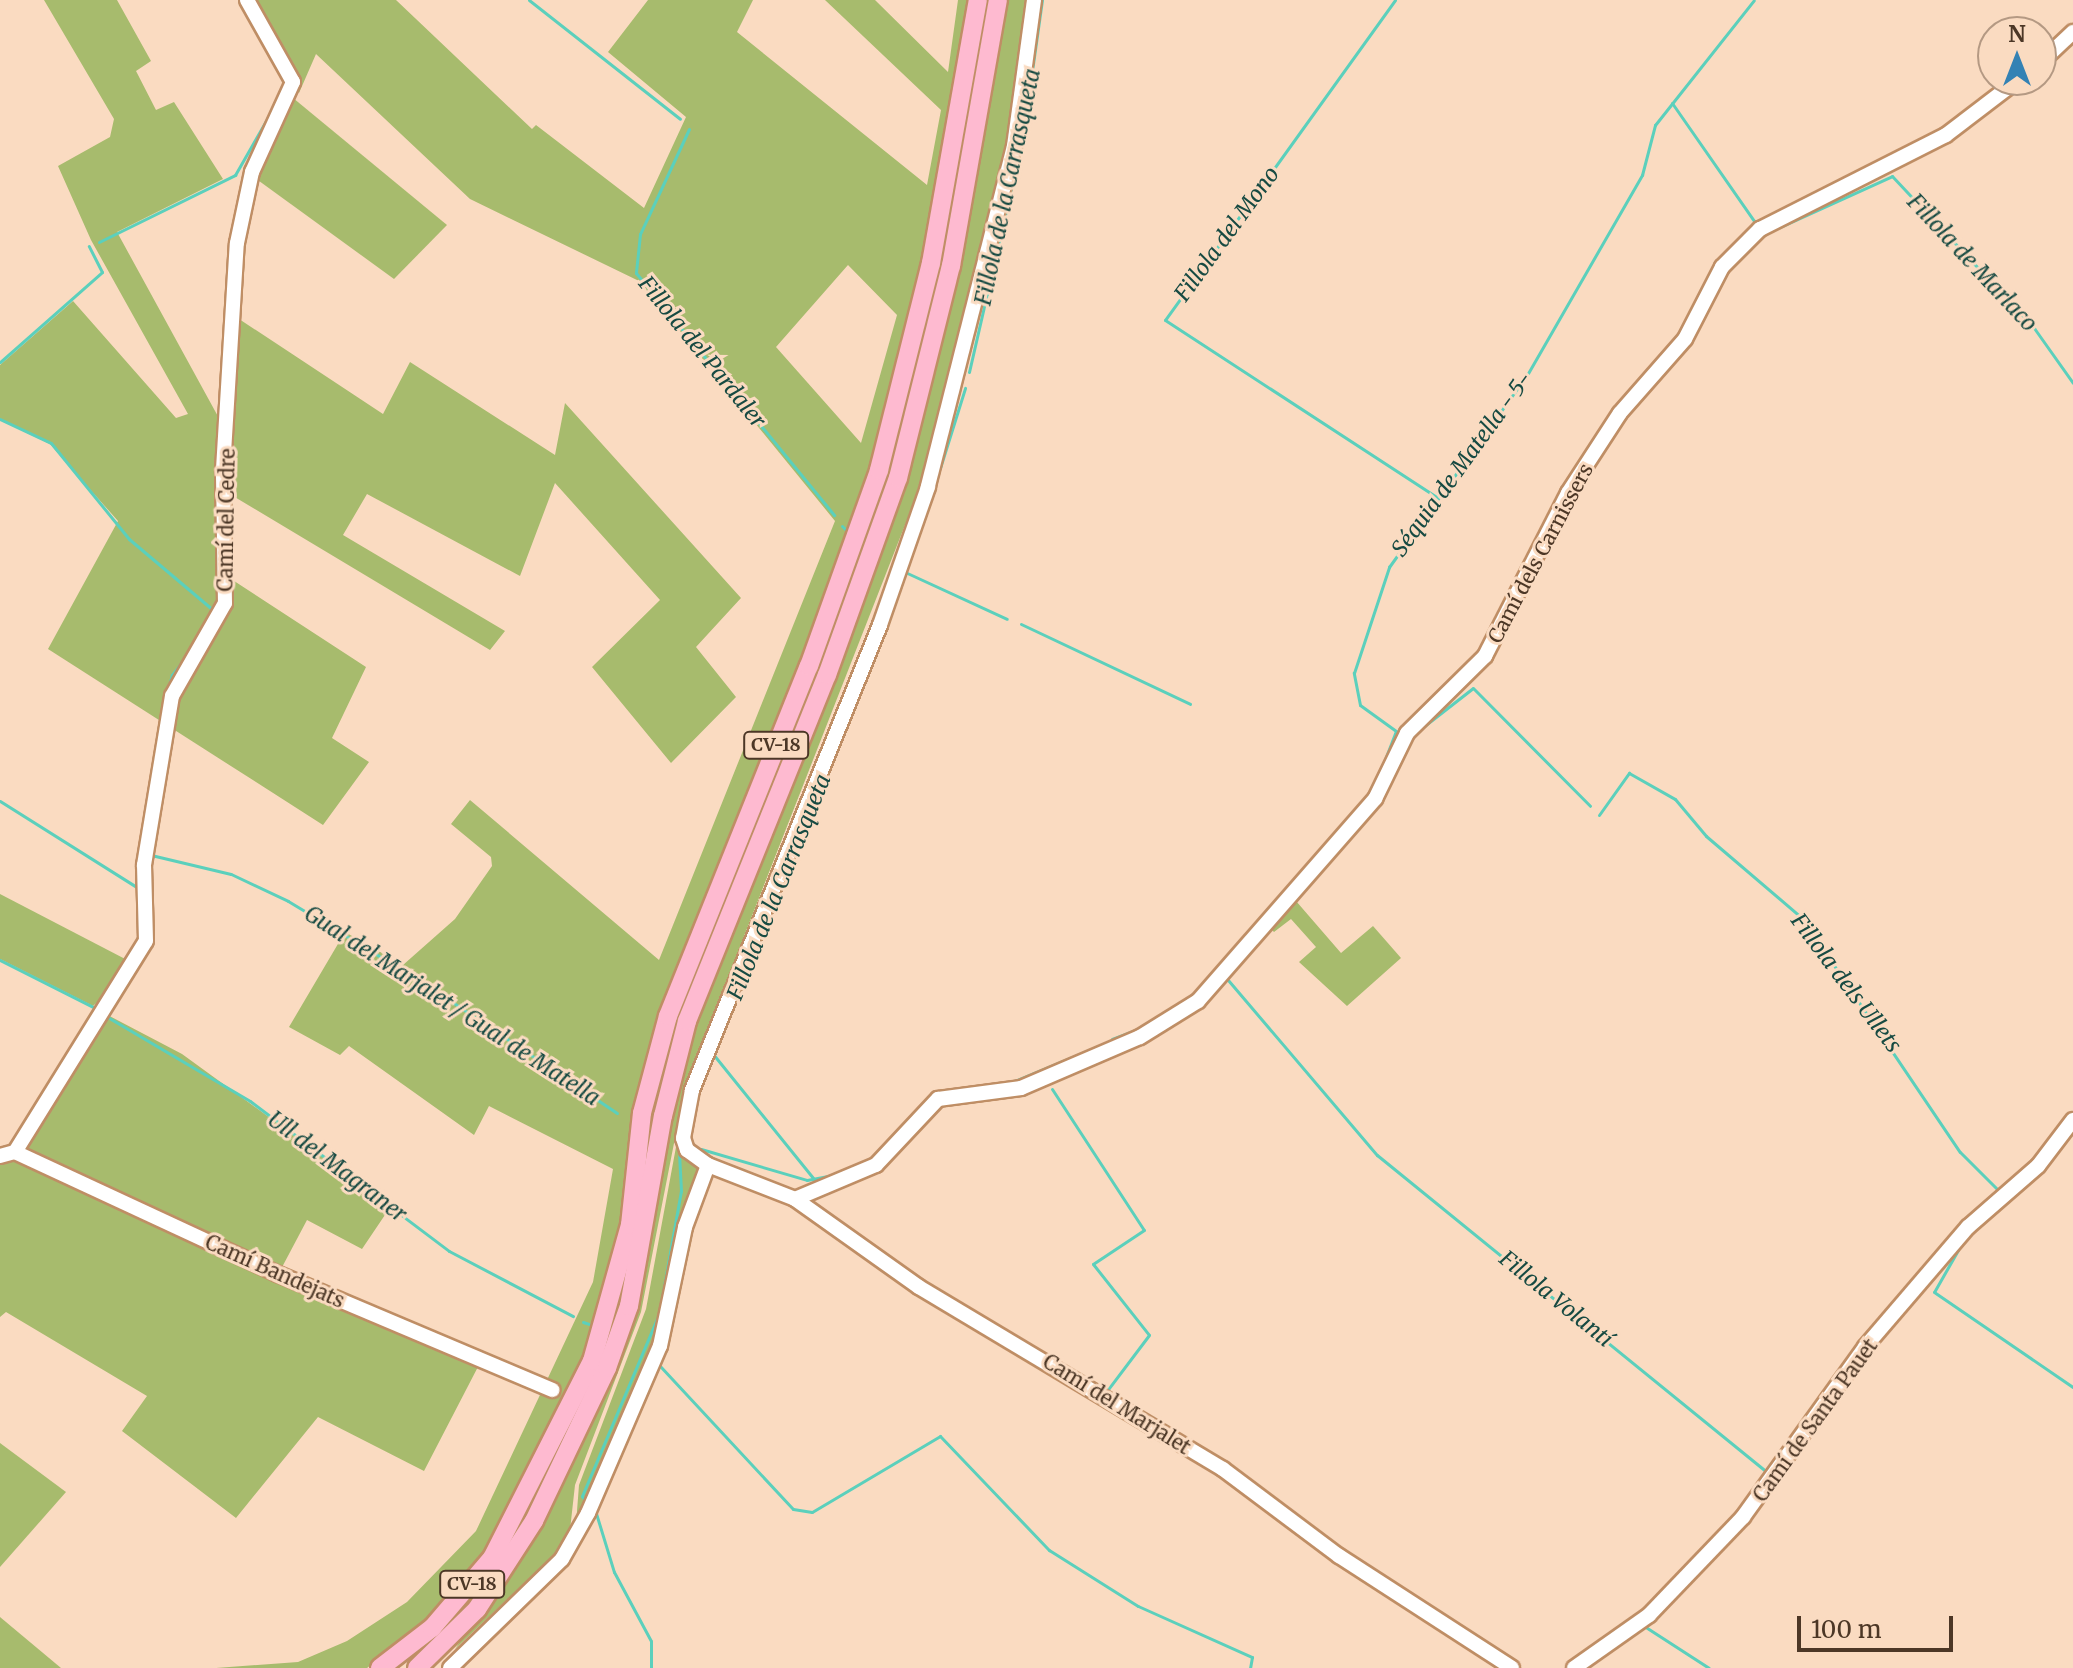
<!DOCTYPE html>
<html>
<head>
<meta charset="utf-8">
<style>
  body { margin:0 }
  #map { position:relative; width:2073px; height:1668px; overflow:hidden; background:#fadbc1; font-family:Merriweather,serif }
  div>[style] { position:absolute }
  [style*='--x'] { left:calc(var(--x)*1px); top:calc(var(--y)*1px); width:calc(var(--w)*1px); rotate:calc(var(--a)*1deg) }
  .green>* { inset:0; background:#a7bb6d }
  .stream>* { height:3px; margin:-1.5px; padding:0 1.5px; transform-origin:1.5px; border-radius:1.5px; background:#5bd0bc }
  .roads { filter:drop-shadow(2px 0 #bf8e65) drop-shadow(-2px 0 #bf8e65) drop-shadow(0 2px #bf8e65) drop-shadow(0 -2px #bf8e65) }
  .minor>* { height:14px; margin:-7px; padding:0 7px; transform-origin:7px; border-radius:7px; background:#fff }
  .major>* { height:18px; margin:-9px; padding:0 9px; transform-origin:9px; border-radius:9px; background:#febad0 }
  span { translate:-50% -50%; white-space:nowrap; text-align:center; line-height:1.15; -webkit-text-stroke:6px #fadbc1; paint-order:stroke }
  .shield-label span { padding:2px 6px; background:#fadbc1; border:2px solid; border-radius:6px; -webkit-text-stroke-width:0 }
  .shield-label { font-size:18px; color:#4c3726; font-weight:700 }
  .street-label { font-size:20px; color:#4c3726 }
  .water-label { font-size:22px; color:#174a42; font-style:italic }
  .north { position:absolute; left:1977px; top:16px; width:80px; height:80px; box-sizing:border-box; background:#fadbc1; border:2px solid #b49983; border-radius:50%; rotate:0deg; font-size:22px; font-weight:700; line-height:32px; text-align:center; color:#4c3726 }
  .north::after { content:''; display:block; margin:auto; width:28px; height:36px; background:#3482b4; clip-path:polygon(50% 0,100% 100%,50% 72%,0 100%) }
  .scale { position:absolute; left:1797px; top:1616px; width:156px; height:36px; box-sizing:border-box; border:4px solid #4c3726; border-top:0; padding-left:10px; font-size:24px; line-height:28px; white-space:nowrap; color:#4c3726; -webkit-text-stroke:6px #fadbc1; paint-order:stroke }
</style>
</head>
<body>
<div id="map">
  <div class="green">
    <div style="clip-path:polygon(44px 0,117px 0,151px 61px,136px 71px,156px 110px,174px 102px,223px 179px,117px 232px,226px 431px,228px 577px,366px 667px,332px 738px,369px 762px,323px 825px,48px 649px,118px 521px,50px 444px,0 420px,0 365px,73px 301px,176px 418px,188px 414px,91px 240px,58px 166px,110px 137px,114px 119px)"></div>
    <div style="clip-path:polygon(evenodd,243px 0,396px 0,532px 129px,536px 125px,644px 208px,686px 117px,608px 52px,648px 0,753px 0,737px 32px,927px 185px,941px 110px,825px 0,875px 0,948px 72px,958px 0,969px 0,928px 241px,876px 450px,827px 598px,656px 1025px,633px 1112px,618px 1238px,590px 1344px,488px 1551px,434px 1616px,367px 1668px,216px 1668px,298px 1662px,347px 1641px,407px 1602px,476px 1531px,593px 1282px,613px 1169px,489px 1106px,474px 1135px,349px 1046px,340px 1055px,289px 1027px,345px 932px,403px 965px,455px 919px,492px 866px,491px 857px,451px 824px,470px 800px,659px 960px,835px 521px,639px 281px,470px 199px,316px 54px,299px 93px,243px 0,848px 265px,897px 315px,861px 443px,776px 347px,848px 265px)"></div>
    <div style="clip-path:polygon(1007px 0,1026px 0,1008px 139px,974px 294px,914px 502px,685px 1087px,641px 1312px,575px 1485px,570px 1530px,553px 1556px,455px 1649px,545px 1515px,628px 1331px,690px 1034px,909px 463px,976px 187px)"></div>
    <div style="clip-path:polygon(287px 93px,447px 225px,394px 279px,255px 178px)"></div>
    <div style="clip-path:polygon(233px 315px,383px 414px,410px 362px,555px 455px,565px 403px,741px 598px,696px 647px,736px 697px,671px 763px,592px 667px,660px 600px,555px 483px,520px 576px,367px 494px,343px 535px,505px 631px,490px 650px,228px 493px)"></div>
    <div style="clip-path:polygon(0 894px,129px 961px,108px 993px,93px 1006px,0 959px)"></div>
    <div style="clip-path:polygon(1296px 901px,1341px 953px,1373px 926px,1401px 958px,1347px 1006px,1299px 962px,1316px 947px,1291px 919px,1274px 932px,1270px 928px)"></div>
    <div style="clip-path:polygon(100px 1011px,182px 1054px,391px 1206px,362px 1249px,307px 1220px,280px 1271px,481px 1361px,424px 1471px,318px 1417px,236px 1518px,122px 1431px,147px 1396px,6px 1312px,0 1317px,0 1160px,14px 1157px)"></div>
    <div style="clip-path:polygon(676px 1147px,701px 1162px,683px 1214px,652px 1353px,576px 1524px,579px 1485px,646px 1309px)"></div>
    <div style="clip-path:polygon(0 1443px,66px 1492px,0 1567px)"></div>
    <div style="clip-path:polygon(0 1617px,61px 1668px,0 1668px)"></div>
  </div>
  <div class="stream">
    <div style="--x:529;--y:0;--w:192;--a:38.2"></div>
    <div style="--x:1395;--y:0;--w:394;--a:125.7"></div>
    <div style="--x:1165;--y:320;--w:326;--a:33.1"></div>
    <div style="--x:1672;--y:103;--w:147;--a:55.2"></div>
    <div style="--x:689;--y:129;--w:116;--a:115"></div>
    <div style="--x:640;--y:234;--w:39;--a:96"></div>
    <div style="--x:636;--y:273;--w:313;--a:50.7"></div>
    <div style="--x:1023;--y:135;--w:136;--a:-82"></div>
    <div style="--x:1771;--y:231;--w:133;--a:-24.4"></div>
    <div style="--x:1892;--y:176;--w:208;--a:46.9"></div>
    <div style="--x:2034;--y:328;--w:67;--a:54.7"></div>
    <div style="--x:99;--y:242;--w:152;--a:-26.2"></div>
    <div style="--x:235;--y:175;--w:81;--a:-60.3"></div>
    <div style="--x:0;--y:362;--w:136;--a:-41.4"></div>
    <div style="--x:102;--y:272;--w:29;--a:-117"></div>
    <div style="--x:969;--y:372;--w:215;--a:-77.1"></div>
    <div style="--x:0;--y:419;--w:56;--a:25.2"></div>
    <div style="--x:51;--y:443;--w:124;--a:50.9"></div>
    <div style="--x:129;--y:539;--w:110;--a:40.2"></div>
    <div style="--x:940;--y:468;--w:84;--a:-72.6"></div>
    <div style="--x:842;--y:526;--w:6;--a:45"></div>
    <div style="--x:905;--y:572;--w:112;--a:24.7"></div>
    <div style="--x:1021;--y:624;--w:187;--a:25.3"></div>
    <div style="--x:164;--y:704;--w:30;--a:-75"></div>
    <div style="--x:172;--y:675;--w:26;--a:-53"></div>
    <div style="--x:1423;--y:727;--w:63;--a:-38"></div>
    <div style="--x:1473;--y:688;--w:166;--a:45.2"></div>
    <div style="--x:1379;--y:775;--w:47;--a:-68.9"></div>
    <div style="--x:1396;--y:731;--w:44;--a:-144.2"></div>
    <div style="--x:1360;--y:705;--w:33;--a:-101"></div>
    <div style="--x:1354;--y:673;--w:112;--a:-71.7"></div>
    <div style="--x:1389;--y:567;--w:236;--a:-54.3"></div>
    <div style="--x:1527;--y:375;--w:231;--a:-60.1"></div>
    <div style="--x:1642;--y:175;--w:52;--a:-75.4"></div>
    <div style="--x:1655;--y:125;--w:159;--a:-51.6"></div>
    <div style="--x:0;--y:801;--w:163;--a:32.2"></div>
    <div style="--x:1599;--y:815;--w:52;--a:-54.5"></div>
    <div style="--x:1629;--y:773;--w:53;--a:29.5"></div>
    <div style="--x:1675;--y:799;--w:48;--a:50"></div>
    <div style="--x:1706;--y:836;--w:126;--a:40.5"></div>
    <div style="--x:1802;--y:918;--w:282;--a:56"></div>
    <div style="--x:1960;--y:1152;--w:57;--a:45"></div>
    <div style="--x:151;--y:855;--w:82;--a:13.4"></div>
    <div style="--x:231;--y:874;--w:63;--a:25.3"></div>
    <div style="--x:288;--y:901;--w:162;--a:31.1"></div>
    <div style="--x:427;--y:985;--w:229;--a:34"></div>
    <div style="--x:0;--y:960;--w:104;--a:26.8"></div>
    <div style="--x:1228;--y:980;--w:230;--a:49.6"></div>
    <div style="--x:1377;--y:1155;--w:504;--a:39.12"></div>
    <div style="--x:104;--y:1015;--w:169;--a:30.5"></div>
    <div style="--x:250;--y:1101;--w:249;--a:37"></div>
    <div style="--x:449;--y:1251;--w:140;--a:27.7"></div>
    <div style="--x:1112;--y:1039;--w:34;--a:-21"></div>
    <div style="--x:713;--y:1054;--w:161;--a:51.1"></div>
    <div style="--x:1012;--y:1082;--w:96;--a:-22.6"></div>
    <div style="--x:1052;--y:1089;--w:168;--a:56.9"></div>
    <div style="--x:1144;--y:1230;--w:61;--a:146.3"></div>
    <div style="--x:1093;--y:1264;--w:90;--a:51.7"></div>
    <div style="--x:1149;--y:1335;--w:71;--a:127"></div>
    <div style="--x:938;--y:1092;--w:68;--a:-7.7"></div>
    <div style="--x:701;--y:1149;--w:110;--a:16.3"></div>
    <div style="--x:807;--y:1180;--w:32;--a:-11"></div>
    <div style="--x:870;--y:1160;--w:36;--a:-46"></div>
    <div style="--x:1958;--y:1250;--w:48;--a:119.7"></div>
    <div style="--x:1934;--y:1292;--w:168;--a:34.4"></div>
    <div style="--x:583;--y:1322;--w:6;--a:18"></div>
    <div style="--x:660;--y:1366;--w:195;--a:47.1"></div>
    <div style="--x:793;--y:1509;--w:19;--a:9"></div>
    <div style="--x:812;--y:1512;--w:149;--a:-30.7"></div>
    <div style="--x:940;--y:1436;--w:158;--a:46.3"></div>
    <div style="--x:1049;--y:1550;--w:105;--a:32.2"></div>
    <div style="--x:1138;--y:1606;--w:125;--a:24.1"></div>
    <div style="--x:1252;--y:1657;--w:11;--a:100"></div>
    <div style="--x:1262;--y:1490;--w:49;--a:35.9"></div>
    <div style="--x:586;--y:1502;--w:7;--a:-124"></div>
    <div style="--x:582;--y:1496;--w:198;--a:-67.1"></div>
    <div style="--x:659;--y:1314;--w:125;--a:-79.9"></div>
    <div style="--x:681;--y:1191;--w:35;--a:-93"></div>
    <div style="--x:595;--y:1510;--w:65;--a:73"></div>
    <div style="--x:614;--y:1572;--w:78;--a:61.8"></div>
    <div style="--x:651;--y:1641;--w:27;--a:90"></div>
    <div style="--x:1643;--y:1610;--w:11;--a:-41"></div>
    <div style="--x:1644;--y:1626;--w:77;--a:32.9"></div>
  </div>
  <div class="roads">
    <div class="minor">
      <div style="--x:1034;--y:0;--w:147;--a:97.8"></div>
      <div style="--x:1014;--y:146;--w:352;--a:104.2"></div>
      <div style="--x:928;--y:487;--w:146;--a:109.2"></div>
      <div style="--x:880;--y:625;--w:502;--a:112.01"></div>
      <div style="--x:692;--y:1090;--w:49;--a:100.6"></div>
      <div style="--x:683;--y:1138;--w:13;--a:72"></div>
      <div style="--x:687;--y:1150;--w:26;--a:36"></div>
      <div style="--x:708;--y:1165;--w:93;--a:21.3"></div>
      <div style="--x:795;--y:1199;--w:152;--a:35.4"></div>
      <div style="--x:919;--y:1287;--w:354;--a:30.9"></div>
      <div style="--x:1223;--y:1469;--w:145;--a:36.9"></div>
      <div style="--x:1339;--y:1556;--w:206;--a:32.9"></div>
      <div style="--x:2041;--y:62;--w:44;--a:-43.2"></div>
      <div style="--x:15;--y:1152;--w:248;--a:-58.2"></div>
      <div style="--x:146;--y:941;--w:76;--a:-91.5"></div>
      <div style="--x:144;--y:865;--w:171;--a:-80.6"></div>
      <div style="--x:172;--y:696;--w:107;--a:-60.3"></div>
      <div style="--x:225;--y:603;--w:134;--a:-90.9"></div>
      <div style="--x:223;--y:469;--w:226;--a:-86.5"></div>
      <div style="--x:237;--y:243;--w:73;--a:-78.1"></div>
      <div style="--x:252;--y:172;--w:99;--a:-65.5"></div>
      <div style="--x:293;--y:82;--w:94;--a:-119.3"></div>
      <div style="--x:0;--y:1156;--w:16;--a:-15"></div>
      <div style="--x:15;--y:1152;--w:290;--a:24.9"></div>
      <div style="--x:278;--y:1274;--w:298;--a:22.9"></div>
      <div style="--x:795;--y:1199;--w:88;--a:-22.8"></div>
      <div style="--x:876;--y:1165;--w:91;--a:-46.8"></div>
      <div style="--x:938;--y:1099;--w:84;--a:-7.5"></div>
      <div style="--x:1021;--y:1088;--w:129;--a:-23.2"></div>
      <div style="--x:1140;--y:1037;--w:68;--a:-31.8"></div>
      <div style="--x:1198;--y:1001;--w:269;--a:-48.8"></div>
      <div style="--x:1375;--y:799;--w:73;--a:-64.1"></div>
      <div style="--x:1407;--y:733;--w:110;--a:-44.6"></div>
      <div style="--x:1485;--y:656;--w:183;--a:-63"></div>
      <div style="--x:1568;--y:493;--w:95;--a:-57"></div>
      <div style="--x:1620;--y:413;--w:98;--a:-48.7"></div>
      <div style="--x:1685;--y:339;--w:81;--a:-62.8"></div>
      <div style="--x:1722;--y:267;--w:54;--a:-45"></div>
      <div style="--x:1760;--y:229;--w:208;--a:-26.8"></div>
      <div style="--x:1946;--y:135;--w:91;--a:-37.4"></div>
      <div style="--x:450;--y:1668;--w:156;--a:-44.2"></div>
      <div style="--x:562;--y:1559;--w:53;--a:-60.5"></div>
      <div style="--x:588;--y:1513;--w:182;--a:-66.7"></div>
      <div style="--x:660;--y:1346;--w:122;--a:-78.1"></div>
      <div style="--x:685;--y:1227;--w:66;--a:-69.6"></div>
      <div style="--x:1574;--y:1668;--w:92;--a:-35.2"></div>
      <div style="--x:1649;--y:1615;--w:136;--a:-46.2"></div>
      <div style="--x:1743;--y:1517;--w:209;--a:-54.3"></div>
      <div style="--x:1865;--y:1347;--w:158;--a:-49.4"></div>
      <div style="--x:1968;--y:1227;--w:93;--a:-41.1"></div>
      <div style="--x:2038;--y:1166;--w:58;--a:-52.7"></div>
    </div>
    <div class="major">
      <div style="--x:380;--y:1668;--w:66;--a:-37.6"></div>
      <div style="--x:432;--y:1628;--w:92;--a:-49.4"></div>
      <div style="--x:492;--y:1558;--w:221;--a:-63.1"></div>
      <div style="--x:592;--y:1361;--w:141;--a:-74.4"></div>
      <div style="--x:630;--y:1225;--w:113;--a:-83.9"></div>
      <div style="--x:642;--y:1113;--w:100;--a:-75"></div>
      <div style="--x:668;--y:1016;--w:377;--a:-68.1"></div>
      <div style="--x:809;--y:666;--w:208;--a:-70.3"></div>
      <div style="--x:879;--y:470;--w:213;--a:-75.9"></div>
      <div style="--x:931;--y:263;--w:267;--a:-79.9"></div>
      <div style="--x:417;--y:1668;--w:84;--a:-44.5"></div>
      <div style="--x:477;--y:1609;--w:105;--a:-57.1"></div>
      <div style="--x:534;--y:1521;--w:170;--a:-64.5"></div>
      <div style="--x:607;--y:1368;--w:66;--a:-70.5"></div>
      <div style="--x:629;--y:1306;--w:193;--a:-79.9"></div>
      <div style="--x:663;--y:1116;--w:98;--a:-75.8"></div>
      <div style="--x:687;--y:1021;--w:373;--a:-68"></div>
      <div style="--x:827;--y:675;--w:209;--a:-70.2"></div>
      <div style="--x:898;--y:478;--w:219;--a:-76"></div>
      <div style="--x:951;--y:266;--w:270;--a:-80"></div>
    </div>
  </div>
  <div class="shield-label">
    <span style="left:776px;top:745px">CV-18</span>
    <span style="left:472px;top:1584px">CV-18</span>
  </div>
  <div class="street-label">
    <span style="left:226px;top:520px;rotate:-89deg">Camí del Cedre</span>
    <span style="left:1540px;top:553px;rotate:-62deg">Camí dels Carnissers</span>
    <span style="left:275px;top:1271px;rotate:24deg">Camí Bandejats</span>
    <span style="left:1117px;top:1404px;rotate:32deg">Camí del Marjalet</span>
    <span style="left:1815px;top:1420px;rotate:-54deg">Camí de Santa Pauet</span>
  </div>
  <div class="water-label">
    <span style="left:1008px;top:187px;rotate:-78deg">Fillola de la Carrasqueta</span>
    <span style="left:1227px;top:234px;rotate:-54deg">Fillola del Mono</span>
    <span style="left:1972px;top:263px;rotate:47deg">Fillola de Marlaco</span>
    <span style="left:702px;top:352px;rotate:51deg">Fillola del Pardaler</span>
    <span style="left:1462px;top:464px;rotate:-54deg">Séquia de Matella - 5-</span>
    <span style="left:779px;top:887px;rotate:-68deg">Fillola de la Carrasqueta</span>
    <span style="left:1846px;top:983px;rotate:53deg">Fillola dels Ullets</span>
    <span style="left:452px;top:1006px;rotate:33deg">Gual del Marjalet / Gual de Matella</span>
    <span style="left:337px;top:1167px;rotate:37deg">Ull del Magraner</span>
    <span style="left:1556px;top:1299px;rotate:39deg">Fillola Volantí</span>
  </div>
  <div class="north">N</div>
  <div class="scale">100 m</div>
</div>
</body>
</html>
